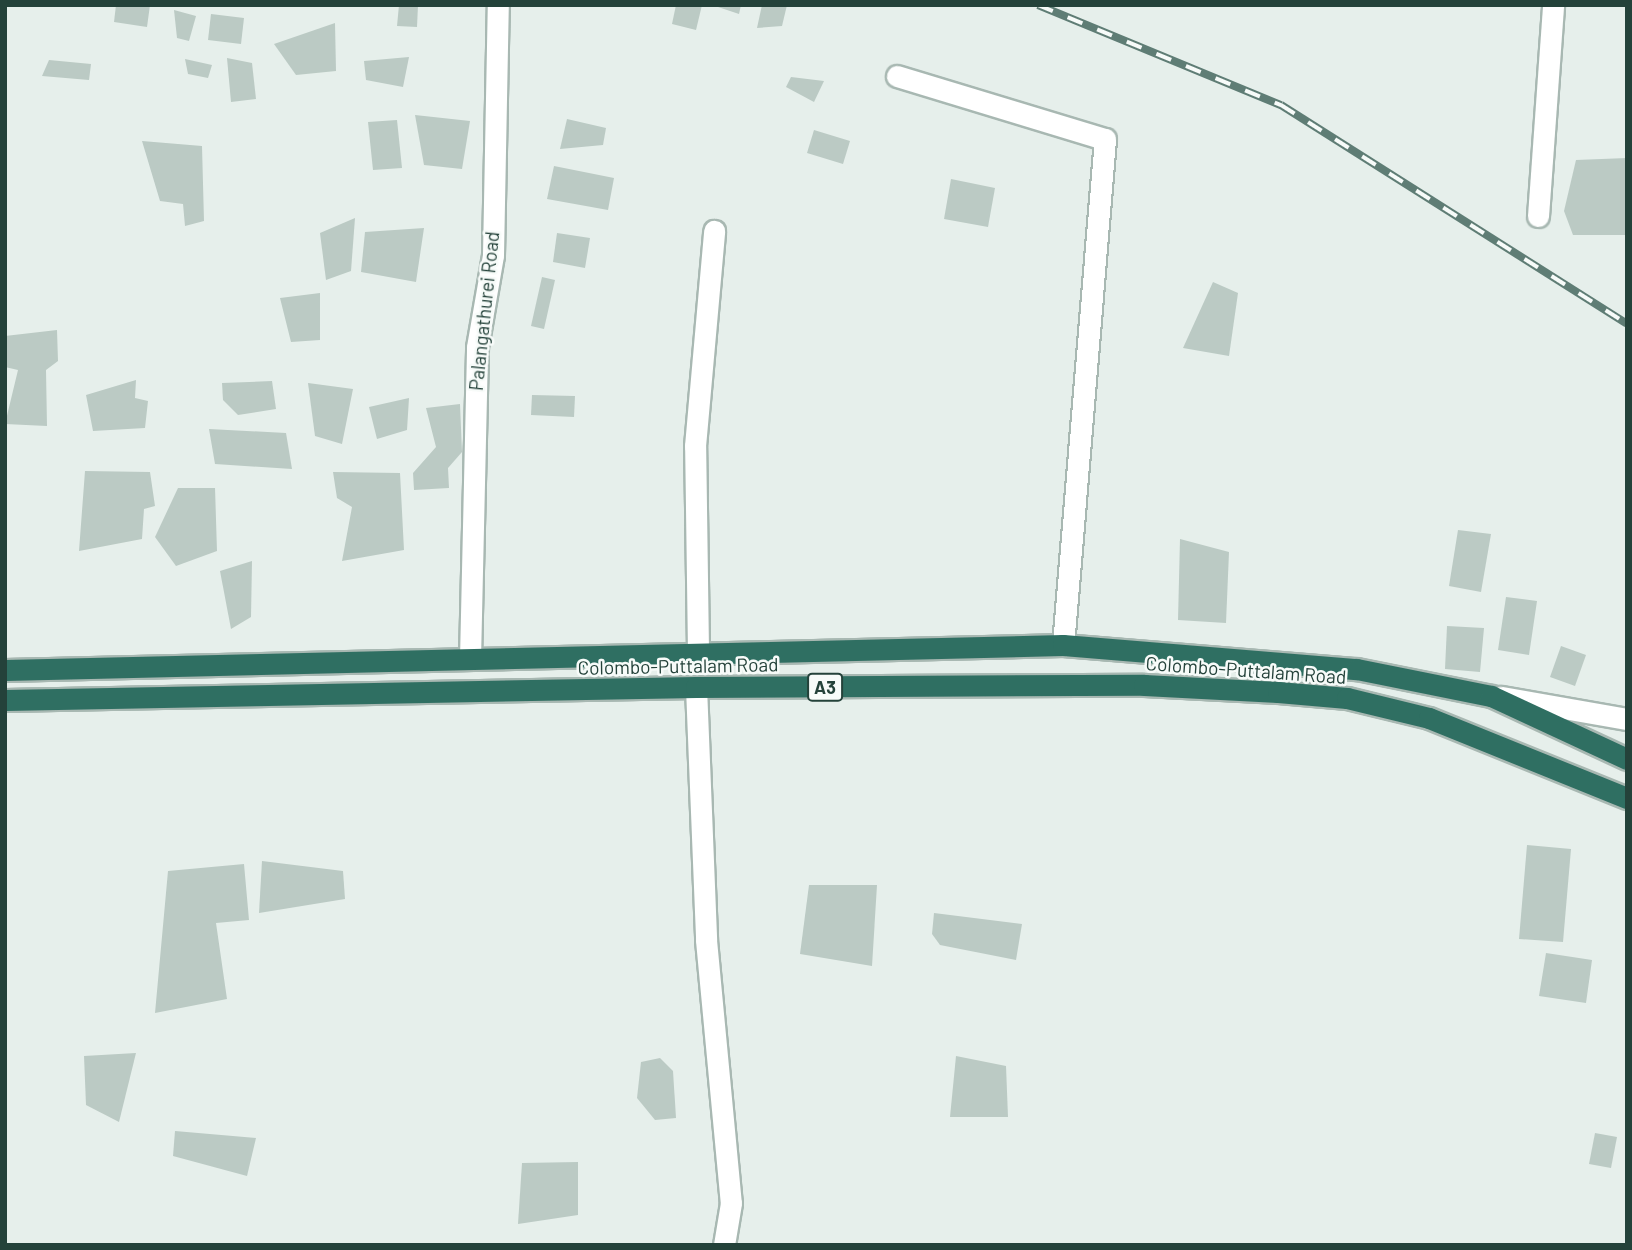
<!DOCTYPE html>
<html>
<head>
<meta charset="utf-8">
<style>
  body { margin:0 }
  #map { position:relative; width:1632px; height:1250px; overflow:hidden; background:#e6efeb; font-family:Barlow,sans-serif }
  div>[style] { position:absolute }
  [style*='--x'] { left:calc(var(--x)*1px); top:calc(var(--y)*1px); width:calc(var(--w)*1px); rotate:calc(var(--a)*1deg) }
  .building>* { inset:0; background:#bbcac4 }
  .roads { filter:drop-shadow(2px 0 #a8b8b2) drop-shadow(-2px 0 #a8b8b2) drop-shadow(0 2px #a8b8b2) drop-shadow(0 -2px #a8b8b2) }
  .minor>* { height:21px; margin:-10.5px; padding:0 10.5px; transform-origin:10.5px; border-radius:10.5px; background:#fff }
  .highway>* { height:21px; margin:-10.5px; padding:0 10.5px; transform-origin:10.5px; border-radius:10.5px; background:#2f6f62 }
  .rail>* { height:8px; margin-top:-4px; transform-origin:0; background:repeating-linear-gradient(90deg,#f7fbf9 0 16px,#5f7d75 0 32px); box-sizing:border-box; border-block:2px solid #5f7d75 }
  span { translate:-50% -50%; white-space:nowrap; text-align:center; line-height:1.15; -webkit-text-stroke:5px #f7fbf9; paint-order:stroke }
  .shield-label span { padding:2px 5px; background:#f7fbf9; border:2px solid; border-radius:5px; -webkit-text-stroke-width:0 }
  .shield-label { font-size:18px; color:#24423a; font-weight:700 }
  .street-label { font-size:19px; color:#24423a }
  .frame { position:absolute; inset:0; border:7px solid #24423a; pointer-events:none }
</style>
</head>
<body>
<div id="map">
  <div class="building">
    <div style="clip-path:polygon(116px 5px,150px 5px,147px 27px,114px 22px)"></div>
    <div style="clip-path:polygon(399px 5px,418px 5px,417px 27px,397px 26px)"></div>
    <div style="clip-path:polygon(676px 5px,702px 5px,696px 30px,672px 24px)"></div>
    <div style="clip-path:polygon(712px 5px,741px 5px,739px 14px)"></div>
    <div style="clip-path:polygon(762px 5px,787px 5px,782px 26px,757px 28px)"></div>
    <div style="clip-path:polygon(174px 10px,196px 16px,189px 41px,177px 38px)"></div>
    <div style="clip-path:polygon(211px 14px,244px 18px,241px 44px,208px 40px)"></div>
    <div style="clip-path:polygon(335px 23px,336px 71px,296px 75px,274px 44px)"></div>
    <div style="clip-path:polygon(409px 57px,403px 87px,366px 80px,364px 61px)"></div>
    <div style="clip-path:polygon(227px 58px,252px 63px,256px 99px,231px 102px)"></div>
    <div style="clip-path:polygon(185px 59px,212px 65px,208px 78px,188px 74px)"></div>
    <div style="clip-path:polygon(49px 60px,91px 64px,89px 80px,42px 76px)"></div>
    <div style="clip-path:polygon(791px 77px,824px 81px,814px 102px,786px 87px)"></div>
    <div style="clip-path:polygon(415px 115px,470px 121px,462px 169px,424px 165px)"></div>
    <div style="clip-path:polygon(567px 119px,606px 128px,603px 145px,560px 149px)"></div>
    <div style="clip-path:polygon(397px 120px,402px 168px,373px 170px,368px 122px)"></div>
    <div style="clip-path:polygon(814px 130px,850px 141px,843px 164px,807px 153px)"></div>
    <div style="clip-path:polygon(142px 141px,202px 146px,204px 221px,185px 226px,183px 204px,160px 201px)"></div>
    <div style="clip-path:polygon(1627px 158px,1627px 235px,1573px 235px,1564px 211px,1576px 160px)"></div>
    <div style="clip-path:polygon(554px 166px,614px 178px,608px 210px,547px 199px)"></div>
    <div style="clip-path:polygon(951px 179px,995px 188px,988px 227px,944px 219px)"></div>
    <div style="clip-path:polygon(355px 218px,351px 271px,326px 280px,320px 233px)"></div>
    <div style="clip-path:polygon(424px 228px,416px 282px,361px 272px,365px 232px)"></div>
    <div style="clip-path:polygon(557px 233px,590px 238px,585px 268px,553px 262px)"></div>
    <div style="clip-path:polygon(542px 277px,555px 280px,544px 329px,531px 326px)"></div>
    <div style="clip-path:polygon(1213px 282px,1238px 293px,1229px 356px,1183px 348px)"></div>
    <div style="clip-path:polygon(320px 293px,320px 340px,291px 342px,280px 298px)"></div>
    <div style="clip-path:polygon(57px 330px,58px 361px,46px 370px,47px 426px,5px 424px,18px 370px,5px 367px,5px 336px)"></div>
    <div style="clip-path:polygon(136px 380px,135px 398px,148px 401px,145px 428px,93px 431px,86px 395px)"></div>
    <div style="clip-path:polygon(272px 381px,276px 409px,238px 415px,223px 400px,222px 383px)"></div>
    <div style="clip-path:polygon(308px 383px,353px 389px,342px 444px,315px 436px)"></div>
    <div style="clip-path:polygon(532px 395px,575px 396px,574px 417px,531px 415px)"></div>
    <div style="clip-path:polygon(409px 398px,407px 430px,377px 439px,369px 407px)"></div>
    <div style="clip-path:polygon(460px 404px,462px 452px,448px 468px,449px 488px,414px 490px,413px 473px,436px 447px,426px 408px)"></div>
    <div style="clip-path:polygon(209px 429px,286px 433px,292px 469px,215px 464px)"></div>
    <div style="clip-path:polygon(85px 471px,150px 472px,155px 506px,144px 509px,142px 539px,79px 551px)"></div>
    <div style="clip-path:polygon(333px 472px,400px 473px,404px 550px,342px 561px,352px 507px,337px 498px)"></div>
    <div style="clip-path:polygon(178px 488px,215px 488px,217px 551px,176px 566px,155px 537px)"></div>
    <div style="clip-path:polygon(1458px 530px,1491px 534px,1481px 592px,1449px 586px)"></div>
    <div style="clip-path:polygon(1180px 539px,1229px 552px,1226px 623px,1178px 620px)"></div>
    <div style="clip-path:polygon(252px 561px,251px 617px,231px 629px,220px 571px)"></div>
    <div style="clip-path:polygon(1506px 597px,1537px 601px,1529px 655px,1498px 650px)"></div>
    <div style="clip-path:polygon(1447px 626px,1484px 628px,1480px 672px,1445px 669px)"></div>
    <div style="clip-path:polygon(1561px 646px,1586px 655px,1575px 686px,1550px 677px)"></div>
    <div style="clip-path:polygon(1527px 845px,1571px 849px,1563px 942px,1519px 939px)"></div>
    <div style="clip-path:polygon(262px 861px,343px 871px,345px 899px,259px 913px)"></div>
    <div style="clip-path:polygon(244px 864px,249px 920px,216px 923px,227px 999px,155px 1013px,168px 871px)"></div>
    <div style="clip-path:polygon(809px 885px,877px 885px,872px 966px,800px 954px)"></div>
    <div style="clip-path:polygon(934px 913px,1022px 924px,1016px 960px,940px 945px,932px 934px)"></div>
    <div style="clip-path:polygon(1546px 953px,1592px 960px,1586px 1003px,1539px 996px)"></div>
    <div style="clip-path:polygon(136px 1053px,119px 1122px,86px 1105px,84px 1056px)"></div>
    <div style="clip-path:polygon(956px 1056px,1006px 1066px,1008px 1117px,950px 1117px)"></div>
    <div style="clip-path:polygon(660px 1058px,673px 1071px,676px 1118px,655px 1120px,637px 1098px,641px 1062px)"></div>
    <div style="clip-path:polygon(175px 1131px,256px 1138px,247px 1176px,173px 1156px)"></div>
    <div style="clip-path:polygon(1595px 1133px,1617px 1137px,1611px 1168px,1589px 1164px)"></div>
    <div style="clip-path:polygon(578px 1162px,578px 1215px,518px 1224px,522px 1163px)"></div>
  </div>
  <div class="roads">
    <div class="minor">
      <div style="--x:897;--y:76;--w:217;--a:16.9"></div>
      <div style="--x:1105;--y:139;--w:508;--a:94.74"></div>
      <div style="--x:1538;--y:216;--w:212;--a:-85.9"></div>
      <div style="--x:698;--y:651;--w:205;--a:-90.8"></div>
      <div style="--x:695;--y:446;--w:216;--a:-84.9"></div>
      <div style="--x:470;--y:659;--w:312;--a:-88.7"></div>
      <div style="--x:477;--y:347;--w:93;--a:-80.1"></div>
      <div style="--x:493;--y:255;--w:250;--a:-88.9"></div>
      <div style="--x:696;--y:687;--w:253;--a:87.7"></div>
      <div style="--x:706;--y:940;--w:264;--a:84.6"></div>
      <div style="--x:731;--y:1203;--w:43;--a:99.5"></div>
      <div style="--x:1501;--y:697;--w:128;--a:9.9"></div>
    </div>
    <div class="highway">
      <div style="--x:5;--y:670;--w:1058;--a:-1.35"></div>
      <div style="--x:1063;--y:645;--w:295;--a:4.7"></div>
      <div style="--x:1357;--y:669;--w:137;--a:11.4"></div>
      <div style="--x:1491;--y:696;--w:150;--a:24.9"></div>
      <div style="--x:5;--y:700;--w:691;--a:-1.08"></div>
      <div style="--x:696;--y:687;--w:448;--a:-0.3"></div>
      <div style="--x:1144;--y:685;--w:134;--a:3"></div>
      <div style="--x:1278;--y:692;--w:69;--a:5"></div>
      <div style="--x:1347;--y:698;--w:84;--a:13.7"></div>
      <div style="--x:1429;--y:718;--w:214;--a:22"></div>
    </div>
  </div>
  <div class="rail">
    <div style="--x:1038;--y:5;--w:263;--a:22.4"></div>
    <div style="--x:1281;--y:105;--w:409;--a:32.3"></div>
  </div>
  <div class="shield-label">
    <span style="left:825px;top:687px">A3</span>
  </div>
  <div class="street-label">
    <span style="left:484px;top:311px;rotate:-84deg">Palangathurei Road</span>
    <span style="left:678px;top:666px;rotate:-1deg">Colombo-Puttalam Road</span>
    <span style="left:1246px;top:670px;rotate:4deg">Colombo-Puttalam Road</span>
  </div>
  <div class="frame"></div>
</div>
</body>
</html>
